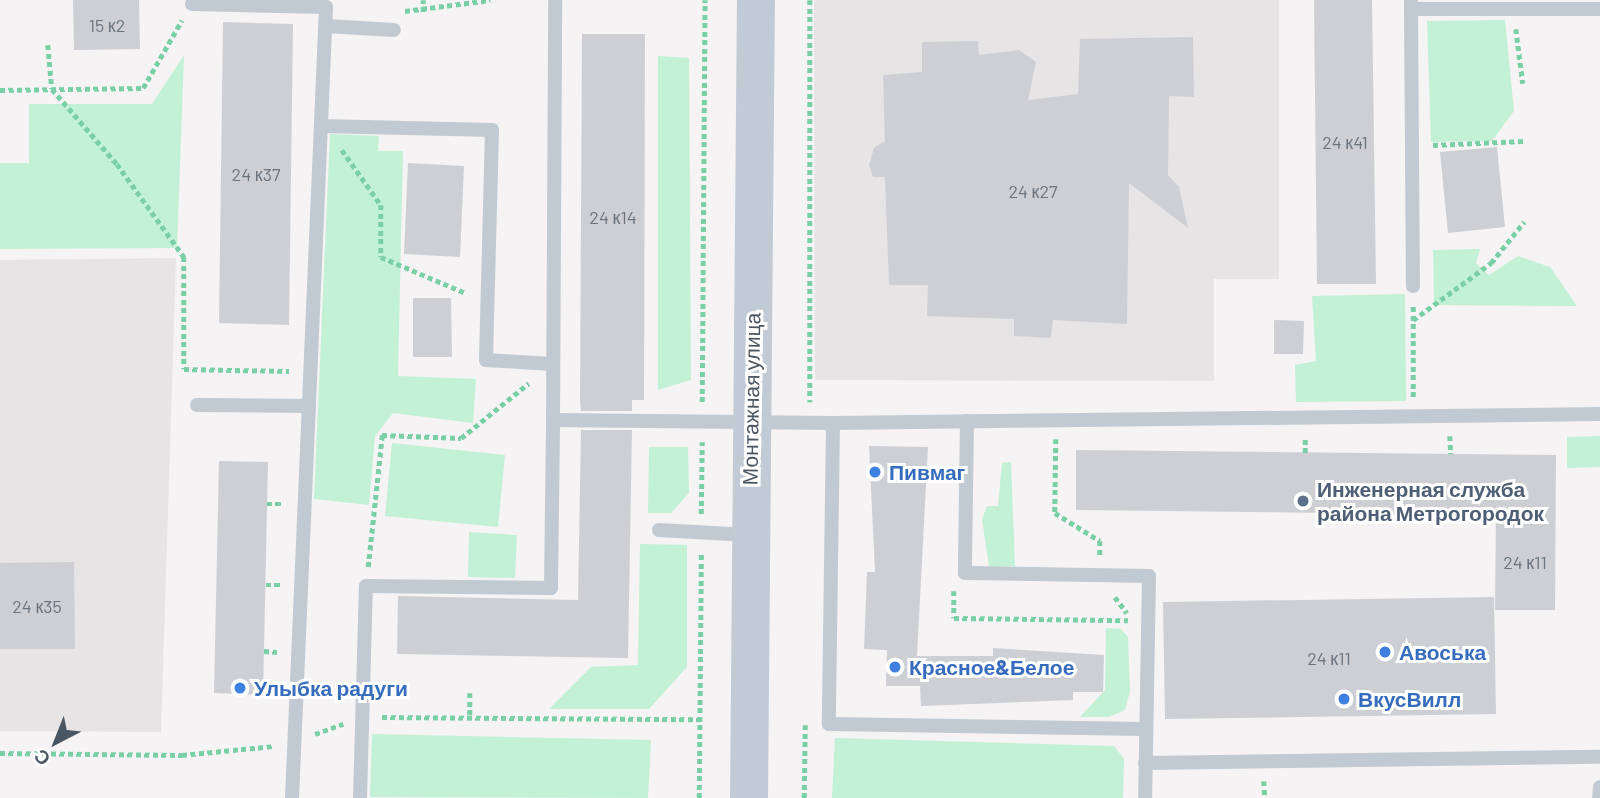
<!DOCTYPE html>
<html>
<head>
<meta charset="utf-8">
<style>
  body { margin:0 }
  #map { position:relative; width:1600px; height:798px; overflow:hidden; background:#f5f3f3; font-family:Barlow,sans-serif }
  div>[style] { position:absolute }
  [style*='--x'] { left:calc(var(--x)*1px); top:calc(var(--y)*1px); width:calc(var(--w)*1px); rotate:calc(var(--a)*1deg) }
  .education>* { inset:0; background:#e6e4e5 }
  .green>* { inset:0; background:#c3f1d5 }
  .building>* { inset:0; background:#cdcfd5 }
  .path>* { height:4.5px; margin-top:-2.25px; transform-origin:0; background:repeating-linear-gradient(90deg,#7ad0a6 0 5px,transparent 0 8.5px) }
  .lane>* { height:14px; margin:-7px; padding:0 7px; transform-origin:7px; border-radius:7px; background:#c1cad2 }
  .secondary>* { height:38px; margin:-19px; padding:0 19px; transform-origin:19px; border-radius:19px; background:#c1cbd6 }
  .dots>* { width:19px; height:19px; translate:-50% -50%; box-sizing:border-box; border:4px solid #fff; border-radius:50% }
  span { translate:-50% -50%; white-space:nowrap; text-align:center; line-height:1.15; -webkit-text-stroke:6px #fff; paint-order:stroke }
  .number-label { font-size:18px; color:#6b747e }
  .number-label span { -webkit-text-stroke-width:0 }
  .street-label { font-size:21px; color:#4a5661 }
  .shop-label { font-size:21px; color:#366cbe; font-weight:700 }
  .left { translate:0 -50%; text-align:left }
  .service-label { font-size:21px; color:#4e5e75; font-weight:700 }
  .north { position:absolute; left:21px; top:707px; width:70px; height:70px; -webkit-text-stroke:5px #fff; paint-order:stroke; rotate:222deg; font-size:19px; font-weight:700; line-height:28px; text-align:center; color:#4a5661 }
  .north::after { content:''; display:block; margin:auto; width:24px; height:32px; background:#4a5661; clip-path:polygon(50% 0,100% 100%,50% 72%,0 100%) }
</style>
</head>
<body>
<div id="map">
  <div class="education">
    <div style="clip-path:polygon(814px 0,1279px 0,1279px 279px,1214px 279px,1214px 381px,815px 380px)"></div>
    <div style="clip-path:polygon(176px 258px,161px 732px,0 731px,0 260px)"></div>
  </div>
  <div class="green">
    <div style="clip-path:polygon(1505px 20px,1514px 111px,1492px 141px,1431px 142px,1427px 21px)"></div>
    <div style="clip-path:polygon(184px 55px,177px 248px,0 249px,0 163px,29px 163px,29px 104px,152px 104px)"></div>
    <div style="clip-path:polygon(658px 56px,689px 58px,691px 380px,658px 390px)"></div>
    <div style="clip-path:polygon(330px 134px,379px 136px,378px 151px,403px 151px,398px 376px,476px 379px,473px 423px,393px 413px,375px 436px,369px 505px,314px 499px)"></div>
    <div style="clip-path:polygon(1480px 249px,1476px 263px,1489px 275px,1518px 256px,1550px 267px,1577px 306px,1434px 305px,1433px 250px)"></div>
    <div style="clip-path:polygon(1405px 294px,1406px 401px,1296px 402px,1295px 365px,1316px 361px,1312px 296px)"></div>
    <div style="clip-path:polygon(1600px 436px,1600px 467px,1567px 468px,1567px 437px)"></div>
    <div style="clip-path:polygon(392px 443px,505px 455px,498px 527px,385px 516px)"></div>
    <div style="clip-path:polygon(649px 447px,688px 447px,689px 493px,671px 513px,648px 513px)"></div>
    <div style="clip-path:polygon(1011px 462px,1015px 566px,989px 567px,982px 519px,987px 506px,998px 506px,1002px 463px)"></div>
    <div style="clip-path:polygon(469px 532px,517px 535px,515px 578px,468px 577px)"></div>
    <div style="clip-path:polygon(640px 544px,687px 545px,687px 667px,649px 709px,549px 709px,591px 667px,638px 665px)"></div>
    <div style="clip-path:polygon(1106px 628px,1121px 629px,1128px 637px,1130px 692px,1125px 710px,1109px 717px,1080px 717px,1105px 690px)"></div>
    <div style="clip-path:polygon(372px 734px,651px 740px,648px 798px,370px 797px)"></div>
    <div style="clip-path:polygon(835px 738px,1114px 746px,1124px 759px,1123px 798px,832px 798px)"></div>
  </div>
  <div class="building">
    <div style="clip-path:polygon(73px 0,139px 0,140px 49px,74px 50px)"></div>
    <div style="clip-path:polygon(1314px 0,1372px 0,1376px 284px,1317px 284px)"></div>
    <div style="clip-path:polygon(223px 22px,293px 24px,289px 325px,219px 323px)"></div>
    <div style="clip-path:polygon(582px 34px,645px 34px,644px 400px,632px 400px,632px 411px,581px 411px,580px 400px)"></div>
    <div style="clip-path:polygon(1193px 37px,1194px 97px,1169px 96px,1168px 175px,1179px 187px,1188px 228px,1129px 183px,1127px 324px,1053px 320px,1051px 338px,1014px 336px,1014px 319px,927px 316px,928px 285px,889px 285px,885px 177px,873px 177px,869px 165px,874px 148px,885px 141px,883px 75px,922px 72px,922px 42px,978px 41px,979px 55px,1019px 50px,1036px 62px,1028px 100px,1078px 94px,1080px 39px)"></div>
    <div style="clip-path:polygon(1497px 147px,1505px 227px,1448px 233px,1440px 152px)"></div>
    <div style="clip-path:polygon(408px 163px,464px 166px,460px 257px,404px 254px)"></div>
    <div style="clip-path:polygon(413px 298px,451px 298px,452px 357px,413px 357px)"></div>
    <div style="clip-path:polygon(1274px 320px,1304px 321px,1303px 354px,1274px 354px)"></div>
    <div style="clip-path:polygon(581px 430px,632px 430px,628px 658px,397px 654px,398px 596px,578px 600px)"></div>
    <div style="clip-path:polygon(869px 446px,928px 447px,917px 656px,993px 656px,993px 648px,1104px 655px,1103px 692px,1073px 692px,1073px 700px,921px 706px,920px 686px,886px 686px,887px 650px,864px 649px,867px 572px,875px 572px)"></div>
    <div style="clip-path:polygon(1076px 450px,1556px 455px,1555px 610px,1495px 610px,1496px 515px,1076px 510px)"></div>
    <div style="clip-path:polygon(219px 461px,268px 462px,263px 695px,214px 693px)"></div>
    <div style="clip-path:polygon(74px 562px,75px 649px,0 649px,0 563px)"></div>
    <div style="clip-path:polygon(1494px 597px,1496px 714px,1165px 719px,1163px 602px)"></div>
  </div>
  <div class="path">
    <div style="--x:810;--y:0;--w:402;--a:90"></div>
    <div style="--x:405;--y:11;--w:86;--a:-7.4"></div>
    <div style="--x:423;--y:12;--w:12;--a:-90"></div>
    <div style="--x:1516;--y:29;--w:55;--a:82.7"></div>
    <div style="--x:48;--y:45;--w:44;--a:84.8"></div>
    <div style="--x:52;--y:89;--w:99;--a:49.1"></div>
    <div style="--x:117;--y:164;--w:115;--a:54.2"></div>
    <div style="--x:184;--y:257;--w:112;--a:90"></div>
    <div style="--x:184;--y:369;--w:105;--a:1.1"></div>
    <div style="--x:0;--y:90;--w:143;--a:-0.8"></div>
    <div style="--x:143;--y:88;--w:78;--a:-60.2"></div>
    <div style="--x:1433;--y:145;--w:90;--a:-2.5"></div>
    <div style="--x:342;--y:150;--w:67;--a:54.7"></div>
    <div style="--x:381;--y:205;--w:52;--a:90"></div>
    <div style="--x:381;--y:257;--w:92;--a:23"></div>
    <div style="--x:1413;--y:320;--w:97;--a:-36.2"></div>
    <div style="--x:1491;--y:263;--w:53;--a:-51.2"></div>
    <div style="--x:1413;--y:397;--w:93;--a:-90"></div>
    <div style="--x:702;--y:402;--w:402;--a:-89.6"></div>
    <div style="--x:1450;--y:436;--w:18;--a:87"></div>
    <div style="--x:1056;--y:439;--w:74;--a:90.8"></div>
    <div style="--x:1055;--y:513;--w:53;--a:31.9"></div>
    <div style="--x:1100;--y:541;--w:15;--a:90"></div>
    <div style="--x:1305;--y:453;--w:15;--a:-90"></div>
    <div style="--x:267;--y:504;--w:17;--a:0"></div>
    <div style="--x:701;--y:514;--w:72;--a:-89.2"></div>
    <div style="--x:368;--y:567;--w:133;--a:-83.9"></div>
    <div style="--x:382;--y:435;--w:79;--a:2.2"></div>
    <div style="--x:461;--y:438;--w:87;--a:-39"></div>
    <div style="--x:266;--y:585;--w:16;--a:0"></div>
    <div style="--x:954;--y:591;--w:27;--a:90"></div>
    <div style="--x:954;--y:618;--w:174;--a:0.7"></div>
    <div style="--x:1115;--y:597;--w:20;--a:53"></div>
    <div style="--x:264;--y:651;--w:13;--a:4"></div>
    <div style="--x:470;--y:693;--w:25;--a:90"></div>
    <div style="--x:382;--y:717;--w:317;--a:0.4"></div>
    <div style="--x:315;--y:734;--w:30;--a:-20"></div>
    <div style="--x:0;--y:753;--w:182;--a:0.6"></div>
    <div style="--x:182;--y:755;--w:91;--a:-5.6"></div>
    <div style="--x:1264;--y:781;--w:17;--a:87"></div>
    <div style="--x:699;--y:798;--w:244;--a:-89.5"></div>
    <div style="--x:804;--y:798;--w:73;--a:-89.2"></div>
  </div>
  <div class="lane">
    <div style="--x:1411;--y:0;--w:9;--a:90"></div>
    <div style="--x:1411;--y:9;--w:189;--a:0"></div>
    <div style="--x:192;--y:4;--w:134;--a:1.3"></div>
    <div style="--x:326;--y:7;--w:792;--a:92.46"></div>
    <div style="--x:1411;--y:9;--w:277;--a:89.6"></div>
    <div style="--x:326;--y:26;--w:68;--a:3.4"></div>
    <div style="--x:321;--y:126;--w:171;--a:1.3"></div>
    <div style="--x:492;--y:130;--w:230;--a:91.5"></div>
    <div style="--x:486;--y:360;--w:67;--a:3.4"></div>
    <div style="--x:197;--y:405;--w:112;--a:0.5"></div>
    <div style="--x:553;--y:420;--w:420;--a:-89.7"></div>
    <div style="--x:967;--y:421;--w:152;--a:90.8"></div>
    <div style="--x:965;--y:573;--w:184;--a:0.9"></div>
    <div style="--x:1149;--y:576;--w:222;--a:91"></div>
    <div style="--x:833;--y:423;--w:301;--a:90.8"></div>
    <div style="--x:829;--y:724;--w:317;--a:0.9"></div>
    <div style="--x:659;--y:530;--w:90;--a:3.2"></div>
    <div style="--x:1145;--y:763;--w:455;--a:-0.8"></div>
    <div style="--x:360;--y:798;--w:212;--a:-88.4"></div>
    <div style="--x:366;--y:586;--w:185;--a:0.6"></div>
    <div style="--x:551;--y:588;--w:168;--a:-89.3"></div>
    <div style="--x:553;--y:420;--w:280;--a:0.6"></div>
    <div style="--x:833;--y:423;--w:767;--a:-0.67"></div>
    <div style="--x:1599;--y:798;--w:11;--a:-85"></div>
  </div>
  <div class="secondary">
    <div style="--x:749;--y:798;--w:798;--a:-89.5"></div>
  </div>
  <div class="dots">
    <div style="left:875px;top:472px;background:#3f7fe0"></div>
    <div style="left:1303px;top:501px;background:#5c6f8a"></div>
    <div style="left:1385px;top:652px;background:#3f7fe0"></div>
    <div style="left:895px;top:667px;background:#3f7fe0"></div>
    <div style="left:240px;top:688px;background:#3f7fe0"></div>
    <div style="left:1344px;top:699px;background:#3f7fe0"></div>
  </div>
  <div class="number-label">
    <span style="left:107px;top:25px">15 к2</span>
    <span style="left:1345px;top:142px">24 к41</span>
    <span style="left:256px;top:174px">24 к37</span>
    <span style="left:1033px;top:191px">24 к27</span>
    <span style="left:613px;top:217px">24 к14</span>
    <span style="left:1525px;top:562px">24 к11</span>
    <span style="left:37px;top:606px">24 к35</span>
    <span style="left:1329px;top:658px">24 к11</span>
  </div>
  <div class="street-label">
    <span style="left:751px;top:399px;rotate:-89deg">Монтажная улица</span>
  </div>
  <div class="shop-label">
    <span class="left" style="left:889px;top:472px">Пивмаг</span>
    <span class="left" style="left:1399px;top:652px">Авоська</span>
    <span class="left" style="left:909px;top:667px">Красное&amp;Белое</span>
    <span class="left" style="left:254px;top:688px">Улыбка радуги</span>
    <span class="left" style="left:1358px;top:699px">ВкусВилл</span>
  </div>
  <div class="service-label">
    <span class="left" style="left:1317px;top:501px">Инженерная служба<br>района Метрогородок</span>
  </div>
  <div class="north">С</div>
</div>
</body>
</html>
